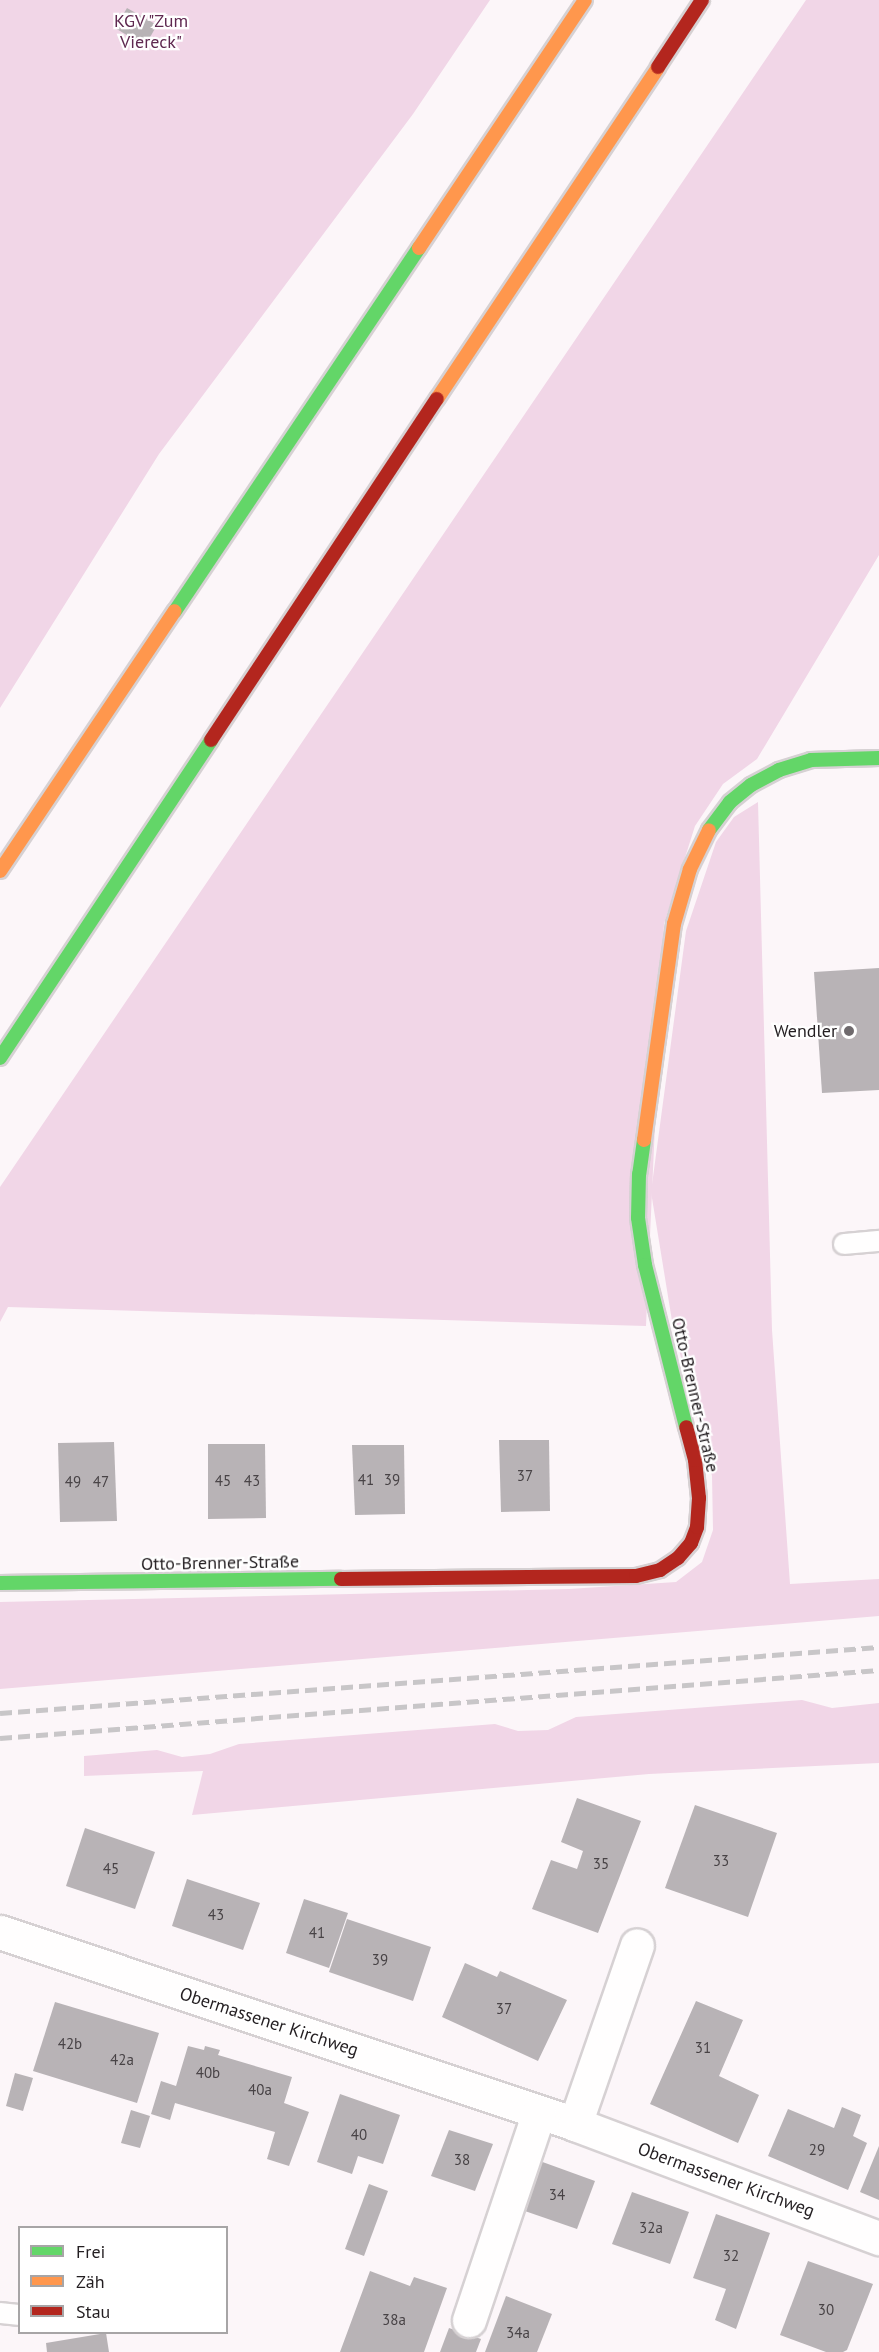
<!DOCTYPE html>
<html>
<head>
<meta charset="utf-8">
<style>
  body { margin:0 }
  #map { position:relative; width:879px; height:2352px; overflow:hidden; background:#fcf6f9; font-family:"PT Sans",sans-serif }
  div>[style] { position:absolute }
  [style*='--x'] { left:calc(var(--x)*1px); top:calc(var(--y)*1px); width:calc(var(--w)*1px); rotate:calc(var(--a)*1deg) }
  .green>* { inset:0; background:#f1d6e7 }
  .building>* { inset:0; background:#b8b3b6 }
  .roads { filter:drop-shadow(2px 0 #d6d1d3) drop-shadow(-2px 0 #d6d1d3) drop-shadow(0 2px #d6d1d3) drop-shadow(0 -2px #d6d1d3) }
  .lane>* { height:20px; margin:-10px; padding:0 10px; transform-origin:10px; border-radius:10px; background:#fffefe }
  .street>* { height:33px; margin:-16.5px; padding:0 16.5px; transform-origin:16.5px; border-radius:16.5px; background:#fffefe }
  .fast>* { height:14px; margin:-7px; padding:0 7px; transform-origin:7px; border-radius:7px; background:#63d668 }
  .slow>* { height:14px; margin:-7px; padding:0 7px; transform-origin:7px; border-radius:7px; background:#ff974d }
  .jam>* { height:14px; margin:-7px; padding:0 7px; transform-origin:7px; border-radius:7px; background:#b3261e }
  .rail>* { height:4.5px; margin-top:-2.25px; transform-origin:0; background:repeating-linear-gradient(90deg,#c8c6c8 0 12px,transparent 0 18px) }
  .dots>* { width:16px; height:16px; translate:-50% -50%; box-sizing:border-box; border:3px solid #fff; border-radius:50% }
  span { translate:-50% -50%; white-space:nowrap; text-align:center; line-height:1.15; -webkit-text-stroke:4.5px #fff; paint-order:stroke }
  .number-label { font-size:15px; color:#484346 }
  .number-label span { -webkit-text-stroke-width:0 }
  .park-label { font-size:18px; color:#5f2850 }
  .poi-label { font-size:18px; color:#231e21 }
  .right { translate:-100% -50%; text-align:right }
  .street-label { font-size:18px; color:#231e21 }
  .legend { position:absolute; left:18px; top:2226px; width:210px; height:108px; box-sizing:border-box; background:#fff; border:2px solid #a7a5a6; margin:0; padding:8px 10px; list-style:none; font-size:18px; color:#231e21 }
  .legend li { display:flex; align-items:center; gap:12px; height:30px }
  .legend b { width:30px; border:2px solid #a7a5a6 }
</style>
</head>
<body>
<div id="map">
  <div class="green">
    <div style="clip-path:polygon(0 0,490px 0,413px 114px,159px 454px,0 708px)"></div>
    <div style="clip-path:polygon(806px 0,879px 0,879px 555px,757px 759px,723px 784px,695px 826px,664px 924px,646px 1326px,8px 1307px,0 1322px,0 1187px)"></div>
    <div style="clip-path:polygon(758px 802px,772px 1330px,790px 1584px,879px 1579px,879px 1616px,0 1689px,0 1602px,569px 1589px,676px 1582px,702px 1562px,713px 1530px,712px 1476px,673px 1327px,651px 1192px,686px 931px,716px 842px,734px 817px)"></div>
    <div style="clip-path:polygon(802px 1700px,832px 1708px,879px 1703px,879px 1763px,649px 1774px,192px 1815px,203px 1771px,84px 1776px,84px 1756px,157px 1750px,182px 1757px,210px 1754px,239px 1744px,495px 1724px,518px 1731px,548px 1730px,576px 1717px)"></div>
  </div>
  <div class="building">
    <div style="clip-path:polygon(127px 8px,157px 25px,145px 46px,115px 28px)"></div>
    <div style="clip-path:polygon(879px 968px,879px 1090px,822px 1093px,814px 972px)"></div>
    <div style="clip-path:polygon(499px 1440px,549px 1440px,550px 1511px,501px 1512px)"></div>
    <div style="clip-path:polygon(114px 1442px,117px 1521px,60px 1522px,58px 1443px)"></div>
    <div style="clip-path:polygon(208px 1444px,265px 1444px,266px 1518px,208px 1519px)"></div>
    <div style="clip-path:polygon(352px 1445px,404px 1445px,405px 1514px,355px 1515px)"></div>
    <div style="clip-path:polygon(577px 1798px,641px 1821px,598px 1933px,532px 1909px,551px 1860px,577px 1869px,583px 1851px,561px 1842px)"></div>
    <div style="clip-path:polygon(695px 1805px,777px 1833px,748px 1917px,665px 1888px)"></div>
    <div style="clip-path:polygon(85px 1828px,155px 1852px,135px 1909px,66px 1886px)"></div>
    <div style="clip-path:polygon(187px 1879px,260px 1903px,243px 1950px,172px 1926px)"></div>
    <div style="clip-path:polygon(304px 1899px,348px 1913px,329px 1968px,286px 1953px)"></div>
    <div style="clip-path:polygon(347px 1919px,431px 1947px,413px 2001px,329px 1972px)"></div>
    <div style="clip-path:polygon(465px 1963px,497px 1977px,500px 1971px,567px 2000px,538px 2061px,442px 2017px)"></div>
    <div style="clip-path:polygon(696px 2001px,743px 2020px,719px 2076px,759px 2095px,738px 2143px,650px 2104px)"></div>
    <div style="clip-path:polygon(55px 2002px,159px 2033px,137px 2103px,33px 2071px)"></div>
    <div style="clip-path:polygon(188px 2046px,204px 2050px,205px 2046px,220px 2050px,218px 2055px,292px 2077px,284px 2103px,309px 2112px,289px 2166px,267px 2159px,275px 2132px,175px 2103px,170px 2120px,151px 2114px,161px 2081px,176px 2086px)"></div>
    <div style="clip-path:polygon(15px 2073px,33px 2078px,23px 2111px,6px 2106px)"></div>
    <div style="clip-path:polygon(340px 2094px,400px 2115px,383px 2164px,358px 2156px,352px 2174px,317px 2162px)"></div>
    <div style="clip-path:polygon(842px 2107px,861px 2115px,853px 2136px,867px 2143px,848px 2190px,768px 2156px,788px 2109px,834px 2128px)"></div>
    <div style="clip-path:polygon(131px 2110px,150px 2116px,140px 2148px,121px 2143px)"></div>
    <div style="clip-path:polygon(449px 2130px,493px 2144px,475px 2191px,431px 2176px)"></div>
    <div style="clip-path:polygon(879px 2146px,879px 2200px,860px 2192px)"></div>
    <div style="clip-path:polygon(537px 2160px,595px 2181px,577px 2229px,519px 2209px)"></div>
    <div style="clip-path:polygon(369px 2184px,388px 2191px,364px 2256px,345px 2249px)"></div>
    <div style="clip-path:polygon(632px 2192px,689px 2212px,670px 2264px,612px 2244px)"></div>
    <div style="clip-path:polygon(716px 2214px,770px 2233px,736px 2329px,715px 2320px,726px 2289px,693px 2278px)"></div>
    <div style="clip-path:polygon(808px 2261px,873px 2284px,847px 2350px,843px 2352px,826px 2352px,780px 2335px)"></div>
    <div style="clip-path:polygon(370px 2271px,410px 2286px,414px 2277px,447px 2288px,424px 2352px,340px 2352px)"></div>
    <div style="clip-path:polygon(506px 2296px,552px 2314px,537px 2352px,485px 2352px)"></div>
    <div style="clip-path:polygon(449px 2328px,481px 2339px,476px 2352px,440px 2352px)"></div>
    <div style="clip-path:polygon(106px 2333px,109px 2352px,47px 2352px,46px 2343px)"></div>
  </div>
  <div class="roads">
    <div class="lane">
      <div style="--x:844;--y:1244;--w:35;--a:-5"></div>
      <div style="--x:0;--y:2313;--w:20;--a:6"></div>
    </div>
    <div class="street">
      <div style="--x:0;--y:1932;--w:606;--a:18.46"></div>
      <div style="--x:575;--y:2124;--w:325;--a:20.6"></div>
      <div style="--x:575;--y:2124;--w:189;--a:-70.9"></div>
      <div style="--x:469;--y:2320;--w:219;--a:-71.4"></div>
    </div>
    <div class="fast">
      <div style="--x:175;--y:611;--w:437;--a:-56.1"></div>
      <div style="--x:709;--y:830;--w:35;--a:-53"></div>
      <div style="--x:730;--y:802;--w:27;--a:-39"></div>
      <div style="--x:751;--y:785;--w:32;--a:-28"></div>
      <div style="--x:779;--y:770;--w:34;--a:-17"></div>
      <div style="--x:811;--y:760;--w:68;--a:-1.7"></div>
      <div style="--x:0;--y:1058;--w:382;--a:-56.4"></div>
      <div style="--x:644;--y:1140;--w:34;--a:98"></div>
      <div style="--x:639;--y:1174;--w:44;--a:91.3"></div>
      <div style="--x:638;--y:1218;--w:48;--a:81.5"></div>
      <div style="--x:645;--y:1265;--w:167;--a:75.8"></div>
      <div style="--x:0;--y:1583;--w:341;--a:-0.7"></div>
    </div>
    <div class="slow">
      <div style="--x:419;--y:248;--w:298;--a:-56.2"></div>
      <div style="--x:437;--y:399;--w:399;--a:-56.3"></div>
      <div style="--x:0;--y:871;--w:313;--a:-56.1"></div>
      <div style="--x:644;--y:1140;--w:218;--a:-82.1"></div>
      <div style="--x:674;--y:924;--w:57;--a:-73.8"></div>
      <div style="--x:690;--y:869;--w:43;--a:-64"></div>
    </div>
    <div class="jam">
      <div style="--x:658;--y:67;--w:80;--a:-56.7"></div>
      <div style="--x:211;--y:740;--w:409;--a:-56.5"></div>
      <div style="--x:341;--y:1579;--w:295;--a:-0.6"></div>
      <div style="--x:636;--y:1576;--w:25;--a:-14"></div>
      <div style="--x:660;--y:1570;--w:22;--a:-34"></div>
      <div style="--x:678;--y:1558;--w:20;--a:-49"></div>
      <div style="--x:691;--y:1543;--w:17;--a:-69"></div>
      <div style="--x:697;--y:1527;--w:29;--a:-86"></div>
      <div style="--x:699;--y:1498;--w:38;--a:-96"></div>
      <div style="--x:695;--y:1460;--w:34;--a:-105"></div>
    </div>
  </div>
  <div class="rail">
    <div style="--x:0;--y:1713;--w:881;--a:-4.29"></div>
    <div style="--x:0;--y:1738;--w:882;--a:-4.42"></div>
  </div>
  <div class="dots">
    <div style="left:849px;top:1031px;background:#6f6a6d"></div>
  </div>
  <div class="number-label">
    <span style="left:525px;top:1476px">37</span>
    <span style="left:366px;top:1480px">41</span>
    <span style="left:392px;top:1480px">39</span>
    <span style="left:223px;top:1481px">45</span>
    <span style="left:252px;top:1481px">43</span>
    <span style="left:73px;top:1482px">49</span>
    <span style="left:101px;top:1482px">47</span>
    <span style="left:721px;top:1861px">33</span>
    <span style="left:601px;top:1864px">35</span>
    <span style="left:111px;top:1869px">45</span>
    <span style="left:216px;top:1915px">43</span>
    <span style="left:317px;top:1933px">41</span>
    <span style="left:380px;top:1960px">39</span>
    <span style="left:504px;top:2009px">37</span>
    <span style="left:70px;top:2044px">42b</span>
    <span style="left:703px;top:2048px">31</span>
    <span style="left:122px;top:2060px">42a</span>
    <span style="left:208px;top:2073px">40b</span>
    <span style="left:260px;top:2090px">40a</span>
    <span style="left:359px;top:2135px">40</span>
    <span style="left:817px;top:2150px">29</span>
    <span style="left:462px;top:2160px">38</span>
    <span style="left:557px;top:2195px">34</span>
    <span style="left:651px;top:2228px">32a</span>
    <span style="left:731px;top:2256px">32</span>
    <span style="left:826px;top:2310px">30</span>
    <span style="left:394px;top:2320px">38a</span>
    <span style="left:518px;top:2333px">34a</span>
  </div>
  <div class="park-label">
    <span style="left:151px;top:32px">KGV "Zum<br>Viereck"</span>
  </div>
  <div class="poi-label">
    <span class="right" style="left:837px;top:1031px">Wendler</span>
  </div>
  <div class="street-label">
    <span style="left:695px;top:1395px;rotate:77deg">Otto-Brenner-Straße</span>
    <span style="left:220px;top:1563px;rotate:-1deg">Otto-Brenner-Straße</span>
    <span style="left:269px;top:2022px;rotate:18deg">Obermassener Kirchweg</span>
    <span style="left:726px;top:2180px;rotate:20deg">Obermassener Kirchweg</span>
  </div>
  <ul class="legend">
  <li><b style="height:8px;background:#63d668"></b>Frei</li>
  <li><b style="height:8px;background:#ff974d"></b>Zäh</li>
  <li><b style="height:8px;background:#b3261e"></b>Stau</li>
  </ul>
</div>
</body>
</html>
